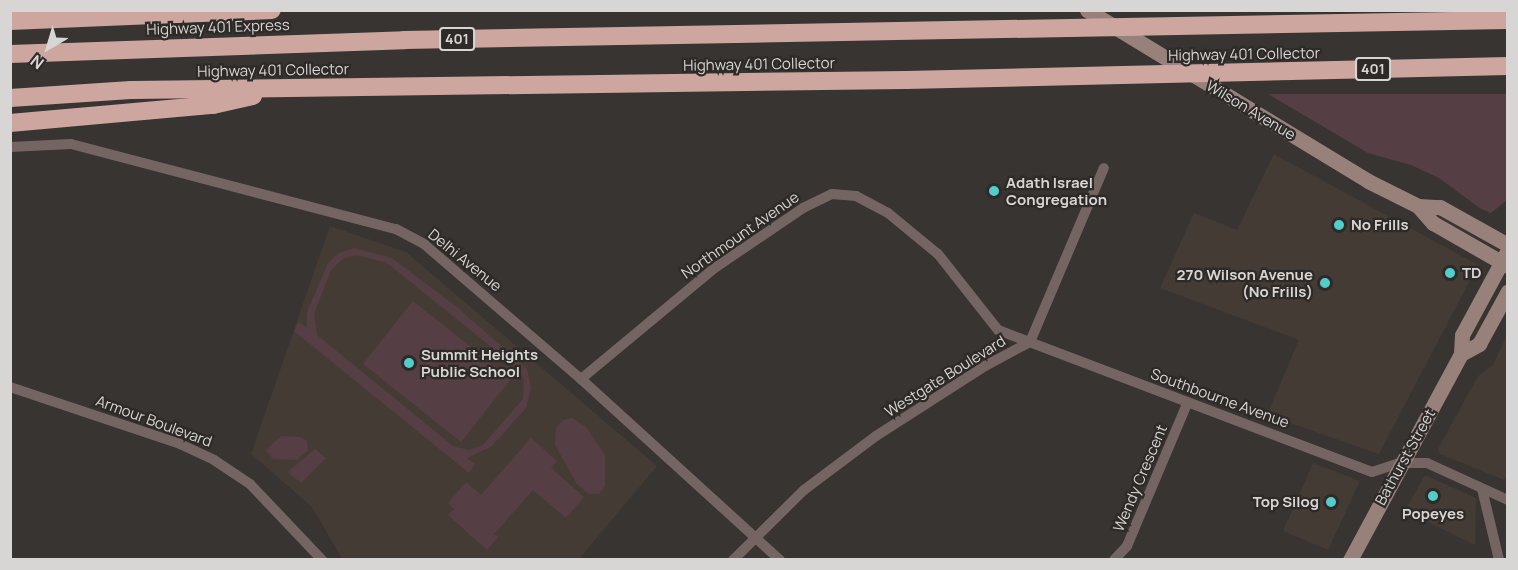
<!DOCTYPE html>
<html>
<head>
<meta charset="utf-8">
<style>
  body { margin:0 }
  #map { position:relative; width:1518px; height:570px; overflow:hidden; background:#383431; font-family:Manrope,sans-serif }
  div>[style] { position:absolute }
  [style*='--x'] { left:calc(var(--x)*1px); top:calc(var(--y)*1px); width:calc(var(--w)*1px); rotate:calc(var(--a)*1deg) }
  .built>* { inset:0; background:#453b35 }
  .green>* { inset:0; background:#563f44 }
  .street>* { height:10px; margin:-5px; padding:0 5px; transform-origin:5px; border-radius:5px; background:#756562 }
  .secondary>* { height:15px; margin:-7.5px; padding:0 7.5px; transform-origin:7.5px; border-radius:7.5px; background:#98807b }
  .highway>* { height:18px; margin:-9px; padding:0 9px; transform-origin:9px; border-radius:9px; background:#cca69f }
  .dots>* { width:16px; height:16px; translate:-50% -50%; box-sizing:border-box; border:3px solid #2d2a27; border-radius:50% }
  span { translate:-50% -50%; white-space:nowrap; text-align:center; line-height:1.15; -webkit-text-stroke:4.5px #2d2a27; paint-order:stroke }
  .shield-label span { padding:2px 4px; background:#2d2a27; border:2px solid; border-radius:4px; -webkit-text-stroke-width:0 }
  .shield-label { font-size:14px; color:#d8d6d4; font-weight:700 }
  .street-label { font-size:15px; color:#d8d6d4 }
  .poi-label { font-size:15px; color:#d8d6d4; font-weight:700 }
  .left { translate:0 -50%; text-align:left }
  .right { translate:-100% -50%; text-align:right }
  .frame { position:absolute; inset:0; border:12px solid #d8d6d4; pointer-events:none }
  .north { position:absolute; left:18px; top:18px; width:60px; height:60px; -webkit-text-stroke:4px #2d2a27; paint-order:stroke; rotate:218deg; font-size:16px; font-weight:700; line-height:24px; text-align:center; color:#d8d6d4 }
  .north::after { content:''; display:block; margin:auto; width:21px; height:27px; background:#d8d6d4; clip-path:polygon(50% 0,100% 100%,50% 72%,0 100%) }
</style>
</head>
<body>
<div id="map">
  <div class="built">
    <div style="clip-path:polygon(1274px 154px,1478px 265px,1379px 454px,1267px 415px,1299px 340px,1160px 288px,1194px 213px,1237px 230px)"></div>
    <div style="clip-path:polygon(330px 226px,406px 252px,657px 466px,579px 559px,343px 560px,312px 507px,251px 454px)"></div>
    <div style="clip-path:polygon(1507px 335px,1508px 473px,1504px 480px,1440px 454px,1438px 449px,1478px 376px,1493px 365px)"></div>
    <div style="clip-path:polygon(1313px 463px,1360px 481px,1328px 550px,1283px 531px)"></div>
    <div style="clip-path:polygon(1425px 475px,1476px 498px,1475px 545px,1405px 511px)"></div>
  </div>
  <div class="green">
    <div style="clip-path:polygon(1268px 94px,1507px 94px,1507px 200px,1491px 213px,1481px 209px,1439px 178px,1411px 165px,1368px 153px)"></div>
    <div style="clip-path:polygon(evenodd,354px 248px,392px 258px,458px 308px,527px 369px,531px 389px,526px 408px,492px 446px,467px 458px,475px 464px,469px 473px,294px 331px,299px 322px,307px 328px,307px 312px,328px 263px,339px 253px,354px 248px,357px 255px,387px 263px,519px 369px,524px 381px,523px 399px,483px 445px,469px 450px,453px 446px,317px 335px,314px 314px,331px 270px,344px 258px,357px 255px)"></div>
    <div style="clip-path:polygon(413px 301px,511px 379px,461px 442px,363px 364px)"></div>
    <div style="clip-path:polygon(572px 418px,586px 427px,605px 455px,605px 486px,599px 494px,589px 494px,577px 484px,555px 445px,556px 428px,563px 420px)"></div>
    <div style="clip-path:polygon(281px 436px,300px 437px,307px 441px,308px 450px,297px 460px,273px 459px,266px 450px)"></div>
    <div style="clip-path:polygon(531px 438px,557px 461px,551px 468px,584px 497px,566px 518px,533px 490px,494px 534px,498px 537px,487px 550px,448px 515px,454px 509px,448px 503px,466px 482px,481px 495px)"></div>
    <div style="clip-path:polygon(315px 449px,326px 458px,301px 483px,288px 472px)"></div>
  </div>
  <div class="street">
    <div style="--x:10;--y:147;--w:61;--a:-2.8"></div>
    <div style="--x:71;--y:144;--w:336;--a:14.7"></div>
    <div style="--x:396;--y:229;--w:32;--a:28"></div>
    <div style="--x:424;--y:244;--w:207;--a:40.7"></div>
    <div style="--x:581;--y:379;--w:269;--a:42.3"></div>
    <div style="--x:581;--y:379;--w:175;--a:-39.7"></div>
    <div style="--x:716;--y:267;--w:105;--a:-34.1"></div>
    <div style="--x:803;--y:208;--w:32;--a:-26"></div>
    <div style="--x:832;--y:194;--w:24;--a:5"></div>
    <div style="--x:856;--y:196;--w:36;--a:28"></div>
    <div style="--x:888;--y:213;--w:65;--a:39.4"></div>
    <div style="--x:938;--y:254;--w:97;--a:51.7"></div>
    <div style="--x:998;--y:330;--w:400;--a:20.8"></div>
    <div style="--x:1372;--y:472;--w:29;--a:-18"></div>
    <div style="--x:1400;--y:463;--w:27;--a:0"></div>
    <div style="--x:1427;--y:463;--w:89;--a:24.6"></div>
    <div style="--x:10;--y:387;--w:179;--a:18.5"></div>
    <div style="--x:180;--y:444;--w:38;--a:25"></div>
    <div style="--x:214;--y:460;--w:43;--a:33.7"></div>
    <div style="--x:250;--y:484;--w:105;--a:46.5"></div>
    <div style="--x:1482;--y:489;--w:73;--a:76.5"></div>
    <div style="--x:733;--y:560;--w:100;--a:-44.6"></div>
    <div style="--x:804;--y:490;--w:90;--a:-36.9"></div>
    <div style="--x:876;--y:436;--w:130;--a:-32.7"></div>
    <div style="--x:985;--y:366;--w:51;--a:-28.1"></div>
    <div style="--x:1030;--y:342;--w:189;--a:-67"></div>
    <div style="--x:1114;--y:560;--w:19;--a:-47"></div>
    <div style="--x:1127;--y:546;--w:154;--a:-67.1"></div>
  </div>
  <div class="secondary">
    <div style="--x:1087;--y:10;--w:329;--a:31.3"></div>
    <div style="--x:1368;--y:181;--w:56;--a:26.6"></div>
    <div style="--x:1418;--y:206;--w:23;--a:49"></div>
    <div style="--x:1433;--y:223;--w:86;--a:29.8"></div>
    <div style="--x:1418;--y:206;--w:22;--a:3"></div>
    <div style="--x:1440;--y:207;--w:78;--a:29.2"></div>
    <div style="--x:1461;--y:354;--w:21;--a:-29"></div>
    <div style="--x:1479;--y:344;--w:60;--a:-61.3"></div>
    <div style="--x:1350;--y:560;--w:234;--a:-61.7"></div>
    <div style="--x:1461;--y:354;--w:19;--a:-87"></div>
    <div style="--x:1462;--y:335;--w:97;--a:-61.6"></div>
  </div>
  <div class="highway">
    <div style="--x:10;--y:21;--w:262;--a:-2.4"></div>
    <div style="--x:10;--y:54;--w:394;--a:-2"></div>
    <div style="--x:404;--y:40;--w:1104;--a:-1.04"></div>
    <div style="--x:10;--y:98;--w:121;--a:-3.8"></div>
    <div style="--x:131;--y:90;--w:775;--a:-0.74"></div>
    <div style="--x:906;--y:80;--w:602;--a:-1.33"></div>
    <div style="--x:10;--y:123;--w:204;--a:-5.1"></div>
    <div style="--x:213;--y:105;--w:41;--a:-12.7"></div>
  </div>
  <div class="dots">
    <div style="left:994px;top:191px;background:#52cdcc"></div>
    <div style="left:1339px;top:225px;background:#52cdcc"></div>
    <div style="left:1450px;top:273px;background:#52cdcc"></div>
    <div style="left:1325px;top:283px;background:#52cdcc"></div>
    <div style="left:409px;top:363px;background:#52cdcc"></div>
    <div style="left:1433px;top:496px;background:#52cdcc"></div>
    <div style="left:1331px;top:502px;background:#52cdcc"></div>
  </div>
  <div class="shield-label">
    <span style="left:457px;top:39px">401</span>
    <span style="left:1373px;top:69px">401</span>
  </div>
  <div class="street-label">
    <span style="left:218px;top:27px;rotate:-2deg">Highway 401 Express</span>
    <span style="left:1244px;top:54px;rotate:-1deg">Highway 401 Collector</span>
    <span style="left:759px;top:64px;rotate:-1deg">Highway 401 Collector</span>
    <span style="left:273px;top:70px;rotate:-1deg">Highway 401 Collector</span>
    <span style="left:1251px;top:110px;rotate:31deg">Wilson Avenue</span>
    <span style="left:740px;top:235px;rotate:-35deg">Northmount Avenue</span>
    <span style="left:465px;top:260px;rotate:39deg">Delhi Avenue</span>
    <span style="left:945px;top:376px;rotate:-32deg">Westgate Boulevard</span>
    <span style="left:1220px;top:398px;rotate:20deg">Southbourne Avenue</span>
    <span style="left:154px;top:421px;rotate:20deg">Armour Boulevard</span>
    <span style="left:1405px;top:457px;rotate:-61deg">Bathurst Street</span>
    <span style="left:1140px;top:478px;rotate:-67deg">Wendy Crescent</span>
  </div>
  <div class="poi-label">
    <span class="left" style="left:1006px;top:191px">Adath Israel<br>Congregation</span>
    <span class="left" style="left:1351px;top:225px">No Frills</span>
    <span class="left" style="left:1462px;top:273px">TD</span>
    <span class="right" style="left:1313px;top:283px">270 Wilson Avenue<br>(No Frills)</span>
    <span class="left" style="left:421px;top:363px">Summit Heights<br>Public School</span>
    <span class="right" style="left:1319px;top:502px">Top Silog</span>
    <span style="left:1433px;top:514px">Popeyes</span>
  </div>
  <div class="frame"></div>
  <div class="north">N</div>
</div>
</body>
</html>
